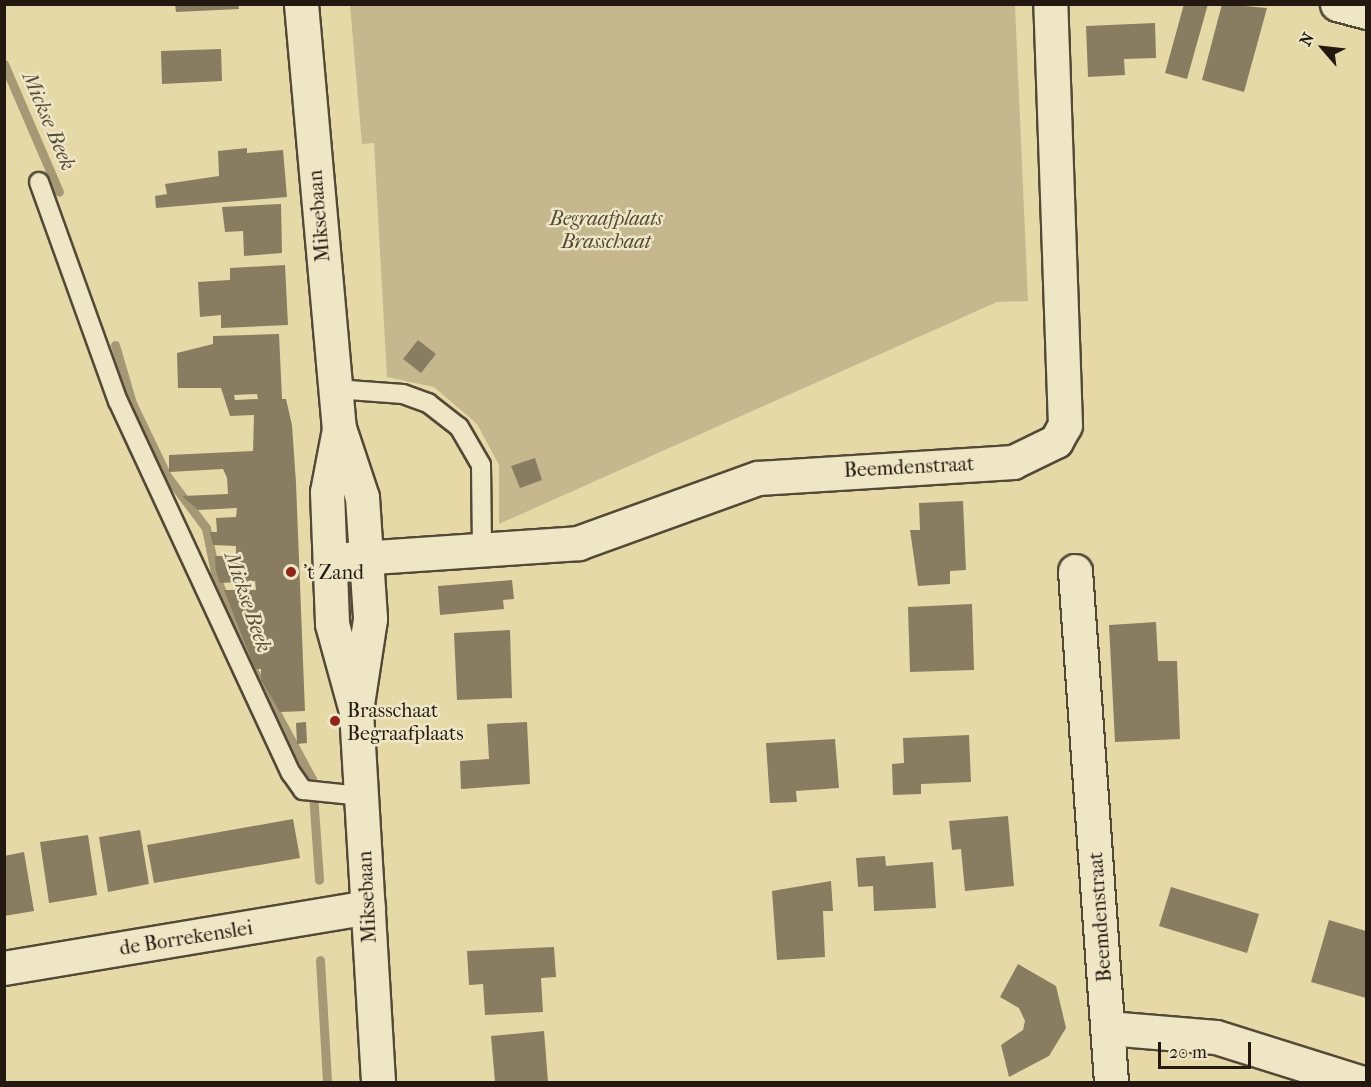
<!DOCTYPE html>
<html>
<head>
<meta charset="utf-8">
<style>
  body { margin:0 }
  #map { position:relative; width:1371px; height:1087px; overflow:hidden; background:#e6d9a8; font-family:"IM FELL French Canon",serif }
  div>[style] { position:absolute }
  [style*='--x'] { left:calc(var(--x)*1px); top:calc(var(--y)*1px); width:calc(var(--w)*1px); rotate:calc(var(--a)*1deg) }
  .green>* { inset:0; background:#c5b88e }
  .stream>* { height:9px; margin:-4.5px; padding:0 4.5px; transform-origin:4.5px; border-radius:4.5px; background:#a49875 }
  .building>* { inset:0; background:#887d60 }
  .roads { filter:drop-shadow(2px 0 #544937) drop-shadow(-2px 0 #544937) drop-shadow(0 2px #544937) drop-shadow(0 -2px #544937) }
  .lane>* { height:18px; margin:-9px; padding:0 9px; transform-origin:9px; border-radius:9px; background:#efe6c6 }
  .street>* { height:33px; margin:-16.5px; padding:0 16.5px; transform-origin:16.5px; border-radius:16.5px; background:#efe6c6 }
  .secondary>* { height:33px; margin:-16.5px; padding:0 16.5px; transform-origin:16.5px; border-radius:16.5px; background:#efe6c6 }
  .dots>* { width:16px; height:16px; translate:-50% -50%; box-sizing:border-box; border:3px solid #efe6c6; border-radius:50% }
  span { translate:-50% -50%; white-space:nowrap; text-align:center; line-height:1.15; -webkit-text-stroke:5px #efe6c6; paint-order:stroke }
  .street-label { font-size:20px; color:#231911 }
  .park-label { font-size:20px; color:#544936; font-style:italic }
  .poi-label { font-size:20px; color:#231911 }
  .left { translate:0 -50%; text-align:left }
  .water-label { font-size:21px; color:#574c39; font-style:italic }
  .frame { position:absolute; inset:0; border:6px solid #231911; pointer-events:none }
  .north { position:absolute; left:1293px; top:18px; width:60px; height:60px; -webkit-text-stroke:4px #efe6c6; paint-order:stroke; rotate:298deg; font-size:16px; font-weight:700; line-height:24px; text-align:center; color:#231911 }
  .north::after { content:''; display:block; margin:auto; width:21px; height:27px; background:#231911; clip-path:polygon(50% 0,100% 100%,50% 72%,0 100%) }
  .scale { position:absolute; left:1158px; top:1042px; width:93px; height:27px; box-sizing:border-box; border:3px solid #231911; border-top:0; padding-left:8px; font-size:18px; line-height:21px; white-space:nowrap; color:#231911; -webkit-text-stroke:4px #efe6c6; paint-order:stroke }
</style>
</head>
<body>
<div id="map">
  <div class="green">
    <div style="clip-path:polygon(350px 5px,1015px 5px,1028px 301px,997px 302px,499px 524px,499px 465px,477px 424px,434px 387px,387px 377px,374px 143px,362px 144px)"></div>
  </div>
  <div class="stream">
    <div style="--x:4;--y:64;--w:139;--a:66.7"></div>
    <div style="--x:115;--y:345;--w:60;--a:73.7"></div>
    <div style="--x:132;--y:403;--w:81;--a:64.4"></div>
    <div style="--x:167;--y:476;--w:65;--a:53.1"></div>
    <div style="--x:206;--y:528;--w:50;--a:78.5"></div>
    <div style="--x:216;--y:577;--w:91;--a:68.8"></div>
    <div style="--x:249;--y:662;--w:133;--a:61.7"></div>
    <div style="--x:312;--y:779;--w:101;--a:86"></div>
    <div style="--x:320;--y:960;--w:122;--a:86.7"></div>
  </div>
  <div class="building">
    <div style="clip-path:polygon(175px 4px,238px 4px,239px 9px,176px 12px)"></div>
    <div style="clip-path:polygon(1184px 4px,1208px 4px,1187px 79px,1165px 73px)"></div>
    <div style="clip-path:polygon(1222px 4px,1267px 8px,1244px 92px,1202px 80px)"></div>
    <div style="clip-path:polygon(1155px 23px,1156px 58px,1124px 59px,1125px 75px,1088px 77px,1086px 26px)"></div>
    <div style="clip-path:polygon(221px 49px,222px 81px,162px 84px,161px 51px)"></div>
    <div style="clip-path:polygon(247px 148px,247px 153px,283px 150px,287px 197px,156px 208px,155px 196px,167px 194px,165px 184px,219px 176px,218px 151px)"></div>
    <div style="clip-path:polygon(281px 204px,282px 253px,244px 256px,243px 231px,225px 232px,222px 207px)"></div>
    <div style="clip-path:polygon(285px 265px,288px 325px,221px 328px,221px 315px,200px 317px,198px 282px,230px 280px,230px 268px)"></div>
    <div style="clip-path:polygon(evenodd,279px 334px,282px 399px,286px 399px,292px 425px,296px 483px,305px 711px,280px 712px,261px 680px,261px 669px,255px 669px,224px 590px,256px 590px,255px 581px,220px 583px,216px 571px,215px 556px,236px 556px,236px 546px,213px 545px,210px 532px,217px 532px,216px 518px,236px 517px,237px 508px,198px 510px,182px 496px,228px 494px,227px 478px,223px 469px,169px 472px,169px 455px,253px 451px,254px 415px,230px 416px,221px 388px,178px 388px,177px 353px,213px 344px,213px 336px,279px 334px,257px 394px,258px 399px,235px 400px,234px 395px,257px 394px)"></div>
    <div style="clip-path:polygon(418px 340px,436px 354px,421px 373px,403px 359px)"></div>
    <div style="clip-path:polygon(535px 458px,542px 480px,520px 488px,511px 466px)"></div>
    <div style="clip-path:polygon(963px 501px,966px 570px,950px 571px,950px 584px,918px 586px,910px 530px,920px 530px,919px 503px)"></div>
    <div style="clip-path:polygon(512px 580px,514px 599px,503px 600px,504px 609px,440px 615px,438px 586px)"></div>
    <div style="clip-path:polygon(972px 604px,974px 670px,910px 672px,908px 607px)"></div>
    <div style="clip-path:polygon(1156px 622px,1158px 661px,1177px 661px,1180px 739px,1115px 742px,1109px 625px)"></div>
    <div style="clip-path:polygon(510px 630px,512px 698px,457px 700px,454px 633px)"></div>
    <div style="clip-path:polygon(306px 722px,307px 743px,297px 744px,296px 723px)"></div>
    <div style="clip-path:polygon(527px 722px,530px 784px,461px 789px,460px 761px,489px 759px,487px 724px)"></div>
    <div style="clip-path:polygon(969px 735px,971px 782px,921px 784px,921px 794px,893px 795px,892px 764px,904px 763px,903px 738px)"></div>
    <div style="clip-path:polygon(835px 739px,839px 788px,796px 791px,797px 802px,770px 803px,766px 743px)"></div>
    <div style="clip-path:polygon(1008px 816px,1014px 886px,965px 891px,961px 849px,952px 850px,949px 821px)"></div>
    <div style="clip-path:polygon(293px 819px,300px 858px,154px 883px,147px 845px)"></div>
    <div style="clip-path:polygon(140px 830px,149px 884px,108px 892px,99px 837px)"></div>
    <div style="clip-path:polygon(88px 835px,97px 895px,49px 903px,40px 842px)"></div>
    <div style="clip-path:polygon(24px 852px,34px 911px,4px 916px,4px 856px)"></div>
    <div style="clip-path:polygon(885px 856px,886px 866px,933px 862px,936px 908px,874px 911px,873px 886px,858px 887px,856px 858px)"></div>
    <div style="clip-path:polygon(831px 881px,833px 911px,823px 911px,825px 957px,777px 960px,772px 891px)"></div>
    <div style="clip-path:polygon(1171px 887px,1259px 914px,1247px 953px,1159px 926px)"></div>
    <div style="clip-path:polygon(1329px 920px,1366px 931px,1366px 998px,1311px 982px)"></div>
    <div style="clip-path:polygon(554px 947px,556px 977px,541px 978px,543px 1012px,485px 1015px,483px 984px,469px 985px,467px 951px)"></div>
    <div style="clip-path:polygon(1018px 964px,1056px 986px,1066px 1028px,1049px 1056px,1009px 1077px,1001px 1045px,1023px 1030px,1025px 1021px,1019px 1008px,1000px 997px)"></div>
    <div style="clip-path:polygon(544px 1031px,548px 1082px,495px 1082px,491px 1036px)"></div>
  </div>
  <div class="roads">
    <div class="lane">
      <div style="--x:39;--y:182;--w:233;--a:70.2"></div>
      <div style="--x:118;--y:401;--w:410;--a:65.1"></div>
      <div style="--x:291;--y:773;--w:21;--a:55"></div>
      <div style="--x:303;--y:790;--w:58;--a:5.9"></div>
      <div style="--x:335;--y:389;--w:68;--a:4.2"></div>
      <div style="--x:403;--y:394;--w:27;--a:20"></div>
      <div style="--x:428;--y:403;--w:39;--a:38"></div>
      <div style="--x:459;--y:427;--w:44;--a:59.9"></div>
      <div style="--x:481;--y:465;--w:80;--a:89.3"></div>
    </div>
    <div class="street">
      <div style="--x:1337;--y:4;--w:30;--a:15"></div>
      <div style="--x:330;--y:560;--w:249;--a:-3.9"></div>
      <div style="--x:578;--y:543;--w:191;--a:-19.9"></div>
      <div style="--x:758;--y:478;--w:256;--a:-3.6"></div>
      <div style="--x:1013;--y:462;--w:48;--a:-26"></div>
      <div style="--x:1056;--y:441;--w:18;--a:-61"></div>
      <div style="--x:1065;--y:425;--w:421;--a:-92"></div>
      <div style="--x:1075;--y:571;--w:512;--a:85.97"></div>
      <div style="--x:4;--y:968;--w:369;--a:-9.5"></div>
      <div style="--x:1108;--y:1028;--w:108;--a:4.8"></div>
      <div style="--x:1216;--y:1037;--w:151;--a:17.4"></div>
    </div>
    <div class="secondary">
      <div style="--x:301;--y:4;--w:426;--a:84.9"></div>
      <div style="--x:339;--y:428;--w:73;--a:71.6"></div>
      <div style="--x:362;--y:497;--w:122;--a:86.2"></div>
      <div style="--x:370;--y:619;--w:93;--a:98.7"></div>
      <div style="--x:339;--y:429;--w:64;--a:100.8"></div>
      <div style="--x:327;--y:492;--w:132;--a:87.8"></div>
      <div style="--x:332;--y:624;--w:90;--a:74.6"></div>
      <div style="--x:356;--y:711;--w:372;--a:86.6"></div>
    </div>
  </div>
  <div class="dots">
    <div style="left:291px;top:572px;background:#8f2418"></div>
    <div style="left:335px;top:721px;background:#8f2418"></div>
  </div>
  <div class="street-label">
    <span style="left:319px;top:216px;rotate:-95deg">Miksebaan</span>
    <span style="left:909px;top:467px;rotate:-3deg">Beemdenstraat</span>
    <span style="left:367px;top:897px;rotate:-93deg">Miksebaan</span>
    <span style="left:1100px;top:917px;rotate:-94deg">Beemdenstraat</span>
    <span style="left:186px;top:938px;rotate:-9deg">de Borrekenslei</span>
  </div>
  <div class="park-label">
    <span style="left:606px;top:230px">Begraafplaats<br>Brasschaat</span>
  </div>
  <div class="poi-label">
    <span class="left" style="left:303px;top:572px">'t Zand</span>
    <span class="left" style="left:347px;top:722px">Brasschaat<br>Begraafplaats</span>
  </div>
  <div class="water-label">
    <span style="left:49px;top:121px;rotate:67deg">Mickse Beek</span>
    <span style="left:248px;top:602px;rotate:71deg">Mickse Beek</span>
  </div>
  <div class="frame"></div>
  <div class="north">N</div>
  <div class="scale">20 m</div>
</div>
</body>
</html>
